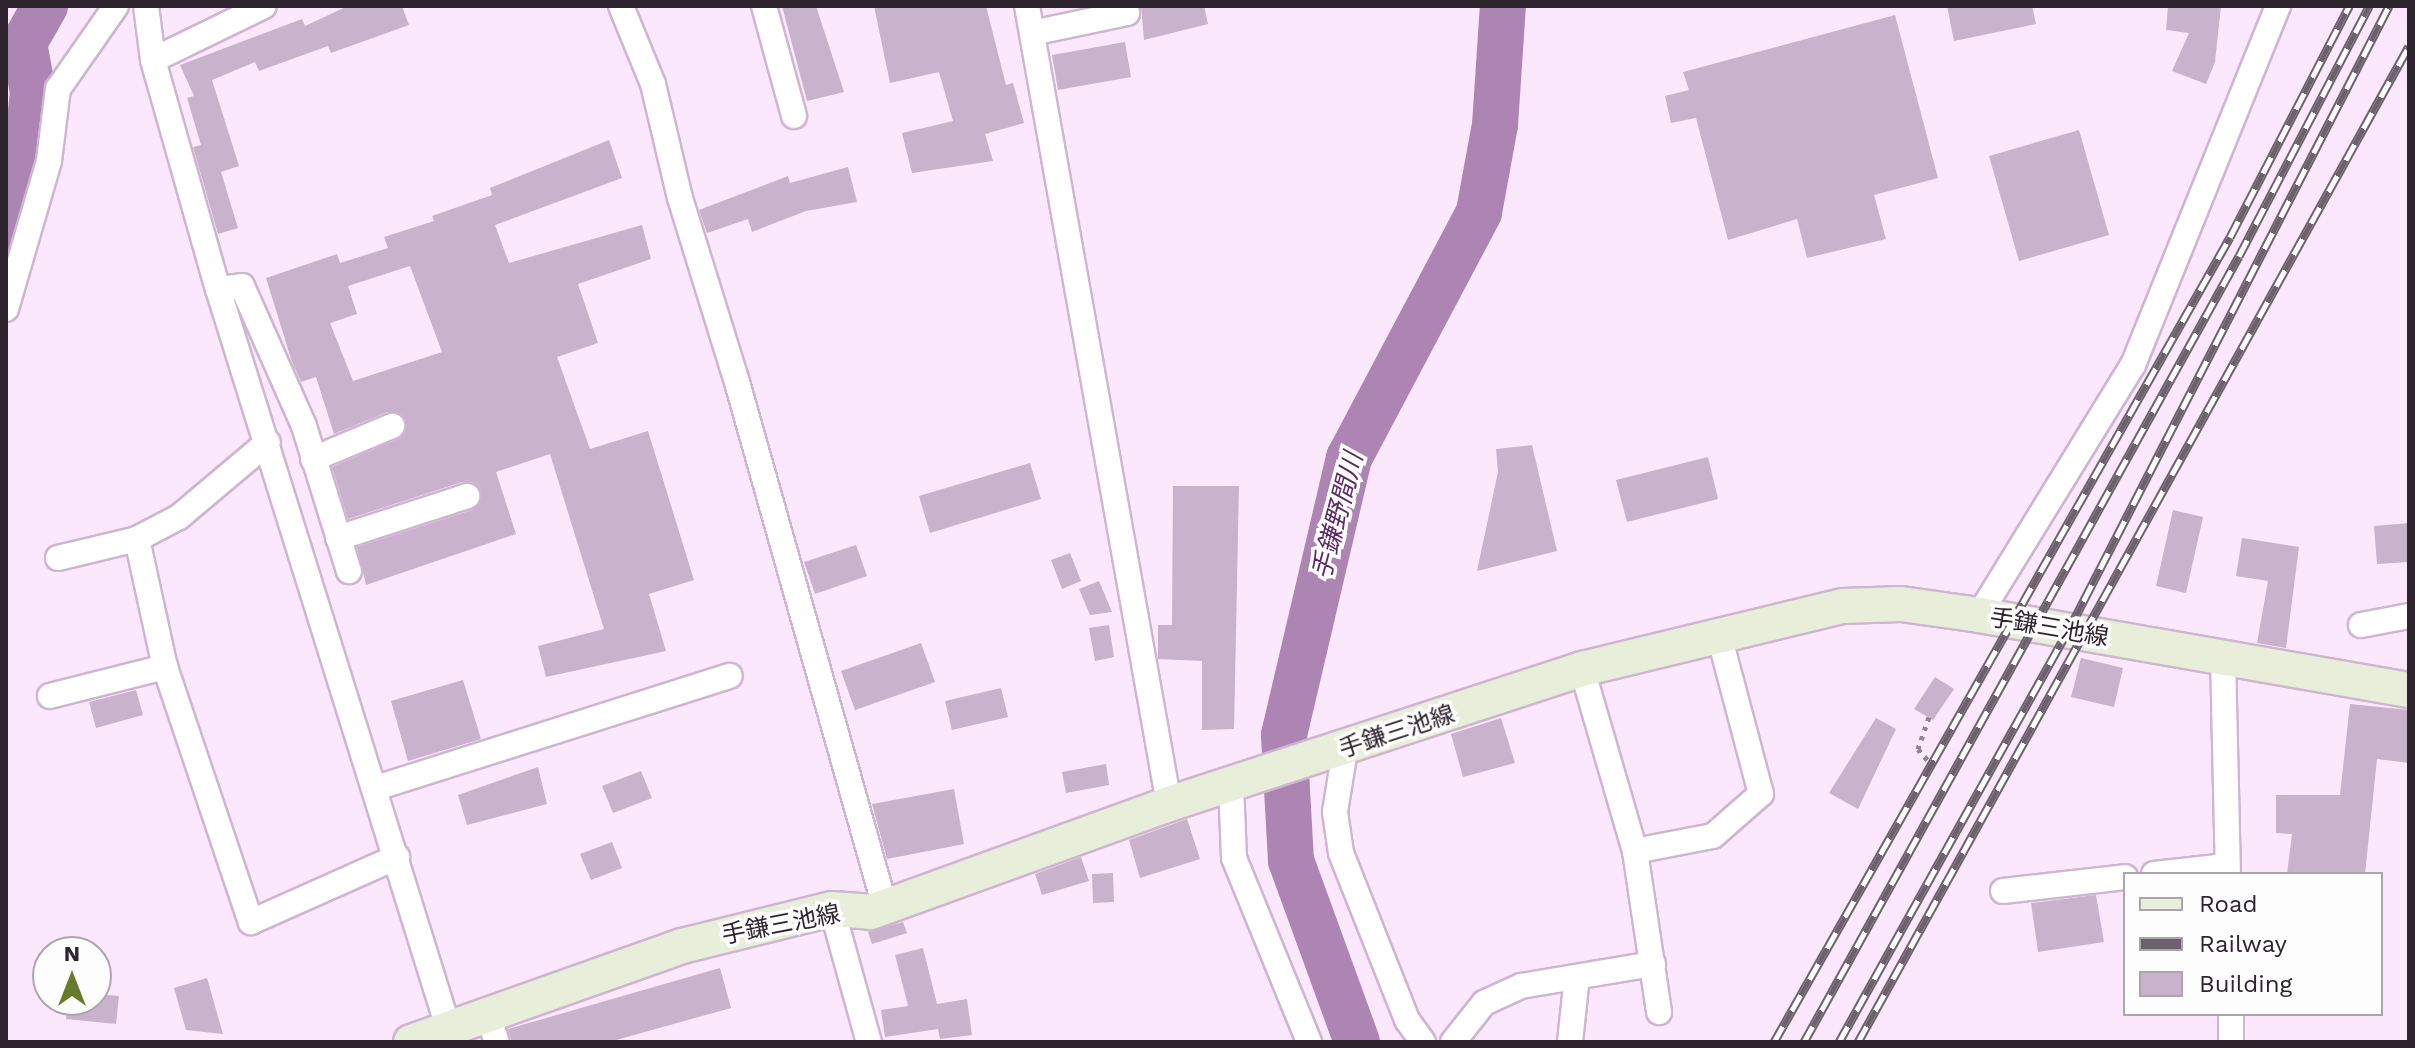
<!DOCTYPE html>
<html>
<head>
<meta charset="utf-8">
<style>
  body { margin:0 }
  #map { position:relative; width:2415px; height:1048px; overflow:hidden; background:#fce8fd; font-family:"Work Sans","Noto Sans JP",sans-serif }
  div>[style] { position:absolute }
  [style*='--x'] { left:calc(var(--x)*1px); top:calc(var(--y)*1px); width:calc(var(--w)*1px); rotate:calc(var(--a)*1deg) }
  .river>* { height:46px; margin:-23px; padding:0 23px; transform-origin:23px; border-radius:23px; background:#ad85b2 }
  .building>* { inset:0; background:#c9b2cb }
  .path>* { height:5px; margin-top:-2.5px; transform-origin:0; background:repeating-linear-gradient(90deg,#918392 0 4px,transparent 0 10px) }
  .roads { filter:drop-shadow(2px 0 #cdb6cf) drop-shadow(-2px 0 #cdb6cf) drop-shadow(0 2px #cdb6cf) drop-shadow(0 -2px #cdb6cf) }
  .street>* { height:24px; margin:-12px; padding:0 12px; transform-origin:12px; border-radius:12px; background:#fff }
  .secondary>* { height:34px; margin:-17px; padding:0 17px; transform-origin:17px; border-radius:17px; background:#e8eed9 }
  .rail>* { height:9px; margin-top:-4.5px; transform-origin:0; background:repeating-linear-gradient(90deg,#fdfdfd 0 18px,#6d616e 0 36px); box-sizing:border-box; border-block:2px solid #6d616e }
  span { translate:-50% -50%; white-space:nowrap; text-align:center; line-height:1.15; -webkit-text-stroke:7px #fdfdfd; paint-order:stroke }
  .street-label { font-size:24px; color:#2d242e }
  .water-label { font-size:26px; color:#5c2a63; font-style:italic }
  .frame { position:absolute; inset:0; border:8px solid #2d242e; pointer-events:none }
  .legend { position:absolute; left:2123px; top:872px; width:260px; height:144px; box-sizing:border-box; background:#fdfdfd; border:2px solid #aaa6aa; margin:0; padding:10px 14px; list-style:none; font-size:24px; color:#2d242e }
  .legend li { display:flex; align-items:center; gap:16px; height:40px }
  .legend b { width:40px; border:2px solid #aaa6aa }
  .north { position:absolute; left:32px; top:936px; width:80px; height:80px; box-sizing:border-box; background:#fdfdfd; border:2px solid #aaa6aa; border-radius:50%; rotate:0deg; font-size:22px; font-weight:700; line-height:32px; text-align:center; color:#2d242e }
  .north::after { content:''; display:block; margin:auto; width:28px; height:36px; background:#677b2a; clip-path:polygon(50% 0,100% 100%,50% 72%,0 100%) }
</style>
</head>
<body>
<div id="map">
  <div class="river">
    <div style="--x:6;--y:240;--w:64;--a:-73.6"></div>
    <div style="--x:24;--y:179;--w:87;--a:-84.1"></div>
    <div style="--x:33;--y:92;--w:50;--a:-100.4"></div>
    <div style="--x:24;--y:43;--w:43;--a:-60.4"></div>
    <div style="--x:1357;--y:1042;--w:193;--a:-110"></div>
    <div style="--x:1291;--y:861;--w:126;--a:-93.2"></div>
    <div style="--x:1284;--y:735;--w:285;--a:-76.8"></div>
    <div style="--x:1349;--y:458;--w:278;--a:-62.1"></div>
    <div style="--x:1479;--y:212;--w:88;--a:-79.6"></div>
    <div style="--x:1495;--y:125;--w:119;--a:-86.2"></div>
  </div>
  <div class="building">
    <div style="clip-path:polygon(348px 6px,402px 6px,409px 25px,331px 53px,328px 46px,259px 71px,255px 62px,212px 80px,239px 166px,221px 172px,238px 228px,218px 234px,193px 147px,201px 145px,187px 98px,194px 96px,180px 65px,302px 19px,305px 26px)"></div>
    <div style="clip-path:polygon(782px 6px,816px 6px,844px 92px,807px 101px)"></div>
    <div style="clip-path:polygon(874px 6px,986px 6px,1006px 85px,1013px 83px,1024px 123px,985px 134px,993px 161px,912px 173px,902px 133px,953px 121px,939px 72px,890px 83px)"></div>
    <div style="clip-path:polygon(1141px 6px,1204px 6px,1208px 24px,1144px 40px)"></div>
    <div style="clip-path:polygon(1947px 6px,2032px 6px,2036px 24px,1954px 41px)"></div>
    <div style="clip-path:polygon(2168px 6px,2221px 6px,2215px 62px,2206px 84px,2172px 71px,2189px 33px,2166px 30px)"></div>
    <div style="clip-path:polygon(1895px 15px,1938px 178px,1874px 195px,1886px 239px,1807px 258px,1797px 219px,1728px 240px,1696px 118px,1671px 123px,1665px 96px,1689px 90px,1683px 72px)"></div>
    <div style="clip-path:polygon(1125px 42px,1131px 77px,1058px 90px,1052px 55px)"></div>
    <div style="clip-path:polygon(2079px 130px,2109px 235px,2019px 261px,1989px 156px)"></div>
    <div style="clip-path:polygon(evenodd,609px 140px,622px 178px,495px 225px,509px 263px,642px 225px,651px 259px,578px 284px,598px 343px,557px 357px,590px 449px,648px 431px,694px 580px,649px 594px,666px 651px,546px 677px,538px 646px,604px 629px,550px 454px,496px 472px,516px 534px,366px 585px,357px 547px,472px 510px,481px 492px,476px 484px,462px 482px,348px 519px,332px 467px,398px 439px,406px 421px,400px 414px,387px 412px,334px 434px,316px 377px,301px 382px,292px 362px,266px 278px,337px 254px,340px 263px,388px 248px,384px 237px,434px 221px,432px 216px,492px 195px,490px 188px,609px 140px,410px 266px,442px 352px,353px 381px,330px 323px,357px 314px,348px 286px,410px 266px)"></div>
    <div style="clip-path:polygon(848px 167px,857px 202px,806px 211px,752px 232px,748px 219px,707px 233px,699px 210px,788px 176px,790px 183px)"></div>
    <div style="clip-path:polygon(1532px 445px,1557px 551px,1477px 571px,1498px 472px,1496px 449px)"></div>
    <div style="clip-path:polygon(1708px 457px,1718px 499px,1627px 522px,1616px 480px)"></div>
    <div style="clip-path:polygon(1030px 463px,1041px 499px,930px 533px,919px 496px)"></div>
    <div style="clip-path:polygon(1173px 486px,1239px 486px,1234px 729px,1202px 730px,1202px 661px,1158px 659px,1158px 625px,1172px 625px)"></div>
    <div style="clip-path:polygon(2173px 510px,2203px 517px,2186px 593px,2156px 586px)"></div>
    <div style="clip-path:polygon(2409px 523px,2409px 562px,2377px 564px,2374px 526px)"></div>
    <div style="clip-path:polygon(2242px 538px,2299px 547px,2286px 648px,2257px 643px,2268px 581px,2236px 576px)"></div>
    <div style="clip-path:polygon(856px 545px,867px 576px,815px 594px,804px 562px)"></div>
    <div style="clip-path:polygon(1070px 553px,1081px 581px,1062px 589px,1051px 560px)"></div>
    <div style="clip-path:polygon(1099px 581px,1112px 612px,1090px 615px,1079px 589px)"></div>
    <div style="clip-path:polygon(1109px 625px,1114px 657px,1095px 661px,1089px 628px)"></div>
    <div style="clip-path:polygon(921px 643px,935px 682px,855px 710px,841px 671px)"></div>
    <div style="clip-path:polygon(2081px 658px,2123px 668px,2114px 707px,2071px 697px)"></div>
    <div style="clip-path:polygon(1935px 677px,1954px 689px,1933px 720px,1914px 709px)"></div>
    <div style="clip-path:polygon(463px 680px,481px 739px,408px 761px,391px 701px)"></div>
    <div style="clip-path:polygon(1001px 688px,1008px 717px,952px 730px,945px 701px)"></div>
    <div style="clip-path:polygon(136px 690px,143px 715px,96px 728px,89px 702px)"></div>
    <div style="clip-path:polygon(2350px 704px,2409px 710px,2409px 763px,2377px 759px,2365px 874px,2287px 874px,2292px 834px,2276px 833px,2276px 795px,2340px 795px)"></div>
    <div style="clip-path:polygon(1501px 718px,1515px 763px,1463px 777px,1451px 734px)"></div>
    <div style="clip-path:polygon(1876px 718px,1896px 729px,1858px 809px,1829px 793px)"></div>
    <div style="clip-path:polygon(1106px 764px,1109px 785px,1066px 793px,1062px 772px)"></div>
    <div style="clip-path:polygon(538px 767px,547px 804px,467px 825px,458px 795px)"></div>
    <div style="clip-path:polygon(641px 771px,652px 798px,613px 813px,602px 786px)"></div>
    <div style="clip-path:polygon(954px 789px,964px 844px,887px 859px,872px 804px)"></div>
    <div style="clip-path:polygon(1187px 819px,1200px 859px,1140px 878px,1129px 840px)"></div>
    <div style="clip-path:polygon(612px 842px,622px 868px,591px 880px,580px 854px)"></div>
    <div style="clip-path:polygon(1081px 857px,1089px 881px,1042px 895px,1035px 874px)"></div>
    <div style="clip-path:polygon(1113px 873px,1114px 902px,1093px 903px,1092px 874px)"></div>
    <div style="clip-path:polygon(2096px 895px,2104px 942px,2038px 952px,2031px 903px)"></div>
    <div style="clip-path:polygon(903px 922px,907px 933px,872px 944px,868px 932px)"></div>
    <div style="clip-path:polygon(923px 948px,937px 1004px,967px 999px,972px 1035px,940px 1039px,938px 1029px,885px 1037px,881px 1010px,908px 1006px,895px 955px)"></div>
    <div style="clip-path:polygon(720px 968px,731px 1008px,609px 1042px,512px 1042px,508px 1029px)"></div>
    <div style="clip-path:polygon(207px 978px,223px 1034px,186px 1030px,174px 988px)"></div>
    <div style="clip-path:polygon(96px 994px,119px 996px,116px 1024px,66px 1019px,68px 1000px,96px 1000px)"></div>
  </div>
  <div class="path">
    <div style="--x:1929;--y:717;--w:34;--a:109"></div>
    <div style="--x:1918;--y:749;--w:23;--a:49"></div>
  </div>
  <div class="roads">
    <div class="street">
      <div style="--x:146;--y:6;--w:54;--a:82.6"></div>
      <div style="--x:153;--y:60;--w:238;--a:74.2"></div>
      <div style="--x:218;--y:289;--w:776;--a:72.69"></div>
      <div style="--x:621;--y:6;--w:84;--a:67.7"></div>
      <div style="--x:653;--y:84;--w:117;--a:76.7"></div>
      <div style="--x:680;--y:198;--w:193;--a:72.8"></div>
      <div style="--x:737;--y:382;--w:545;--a:74.26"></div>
      <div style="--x:764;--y:6;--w:114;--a:74.7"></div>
      <div style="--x:1027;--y:6;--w:811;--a:79.91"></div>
      <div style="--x:1032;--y:33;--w:97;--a:-11.9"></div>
      <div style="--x:1127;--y:13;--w:7;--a:-106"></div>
      <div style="--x:153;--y:60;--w:123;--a:-25.9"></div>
      <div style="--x:218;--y:289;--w:24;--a:-7"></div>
      <div style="--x:242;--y:286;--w:153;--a:66.1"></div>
      <div style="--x:304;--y:426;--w:152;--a:72.8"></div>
      <div style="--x:6;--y:309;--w:154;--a:-73.8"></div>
      <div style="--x:49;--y:161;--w:73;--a:-82.9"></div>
      <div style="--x:58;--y:89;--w:101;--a:-55.1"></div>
      <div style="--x:313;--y:459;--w:86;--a:-22.7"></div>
      <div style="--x:338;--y:538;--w:136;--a:-18"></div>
      <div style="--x:137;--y:539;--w:131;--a:77.7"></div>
      <div style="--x:165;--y:667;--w:269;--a:71.4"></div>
      <div style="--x:251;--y:922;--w:160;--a:-24"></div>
      <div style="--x:58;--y:558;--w:81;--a:-13.5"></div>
      <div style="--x:137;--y:539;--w:47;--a:-27.6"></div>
      <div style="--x:179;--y:517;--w:116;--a:-40.1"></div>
      <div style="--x:1979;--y:615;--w:294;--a:-58.4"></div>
      <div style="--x:2133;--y:365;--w:387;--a:-68"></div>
      <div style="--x:2361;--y:625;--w:49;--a:-10.6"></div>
      <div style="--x:2223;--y:656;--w:218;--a:88.7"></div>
      <div style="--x:1582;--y:669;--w:190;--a:73.8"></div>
      <div style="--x:1635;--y:851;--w:163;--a:81.5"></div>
      <div style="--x:50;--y:696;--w:119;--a:-14.2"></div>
      <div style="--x:1345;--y:750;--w:63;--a:99.2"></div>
      <div style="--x:1335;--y:812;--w:41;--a:81.7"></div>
      <div style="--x:1341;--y:853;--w:180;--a:68.4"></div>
      <div style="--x:1407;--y:1020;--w:27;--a:54"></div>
      <div style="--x:1231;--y:783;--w:75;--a:87.7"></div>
      <div style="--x:1234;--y:858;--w:199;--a:67.8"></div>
      <div style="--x:376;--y:788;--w:371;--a:-17.6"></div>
      <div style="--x:1635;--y:851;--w:79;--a:-10.9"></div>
      <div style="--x:1713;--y:836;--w:64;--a:-41.2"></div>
      <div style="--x:1761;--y:794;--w:164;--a:-104.8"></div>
      <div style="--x:2154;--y:874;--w:73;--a:-6.3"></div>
      <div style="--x:2003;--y:891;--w:123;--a:-6.5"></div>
      <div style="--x:832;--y:909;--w:138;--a:74.5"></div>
      <div style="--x:2231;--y:1014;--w:28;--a:90"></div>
      <div style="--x:488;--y:1015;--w:28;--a:72"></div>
      <div style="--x:1453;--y:1042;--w:50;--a:-51.5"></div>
      <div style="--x:1484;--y:1003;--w:41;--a:-24.7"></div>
      <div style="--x:1521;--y:986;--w:134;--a:-9.5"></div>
      <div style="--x:1570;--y:1042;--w:65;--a:-83.9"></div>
    </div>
    <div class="secondary">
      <div style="--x:411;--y:1042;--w:288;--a:-19.5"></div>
      <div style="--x:682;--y:946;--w:154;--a:-13.9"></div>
      <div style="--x:832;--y:909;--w:39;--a:4"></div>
      <div style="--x:871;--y:912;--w:317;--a:-19.9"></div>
      <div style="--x:1169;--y:804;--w:435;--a:-18.1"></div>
      <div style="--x:1582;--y:669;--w:268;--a:-13.6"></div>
      <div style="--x:1843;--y:606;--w:58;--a:-2"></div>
      <div style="--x:1901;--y:604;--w:79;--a:8"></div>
      <div style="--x:1979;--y:615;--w:436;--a:9.9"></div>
    </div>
  </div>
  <div class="rail">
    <div style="--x:1774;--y:1042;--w:925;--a:-60.47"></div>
    <div style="--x:2230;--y:237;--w:260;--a:-62.7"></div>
    <div style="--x:1804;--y:1042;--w:898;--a:-61.04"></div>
    <div style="--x:2239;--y:256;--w:282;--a:-62.5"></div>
    <div style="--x:1839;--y:1042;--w:468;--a:-60.9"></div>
    <div style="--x:2067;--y:633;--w:705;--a:-62.82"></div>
    <div style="--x:1858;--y:1042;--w:1138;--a:-61.05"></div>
  </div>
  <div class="street-label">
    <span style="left:2049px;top:628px;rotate:10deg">手鎌三池線</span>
    <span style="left:1397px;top:732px;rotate:-18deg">手鎌三池線</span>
    <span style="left:781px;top:925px;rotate:-11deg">手鎌三池線</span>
  </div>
  <div class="water-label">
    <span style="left:1338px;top:516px;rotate:-75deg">手鎌野間川</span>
  </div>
  <div class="frame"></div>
  <ul class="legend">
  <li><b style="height:10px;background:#e8eed9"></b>Road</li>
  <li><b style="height:10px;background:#6d616e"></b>Railway</li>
  <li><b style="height:22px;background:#c9b2cb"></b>Building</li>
  </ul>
  <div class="north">N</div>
</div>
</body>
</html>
